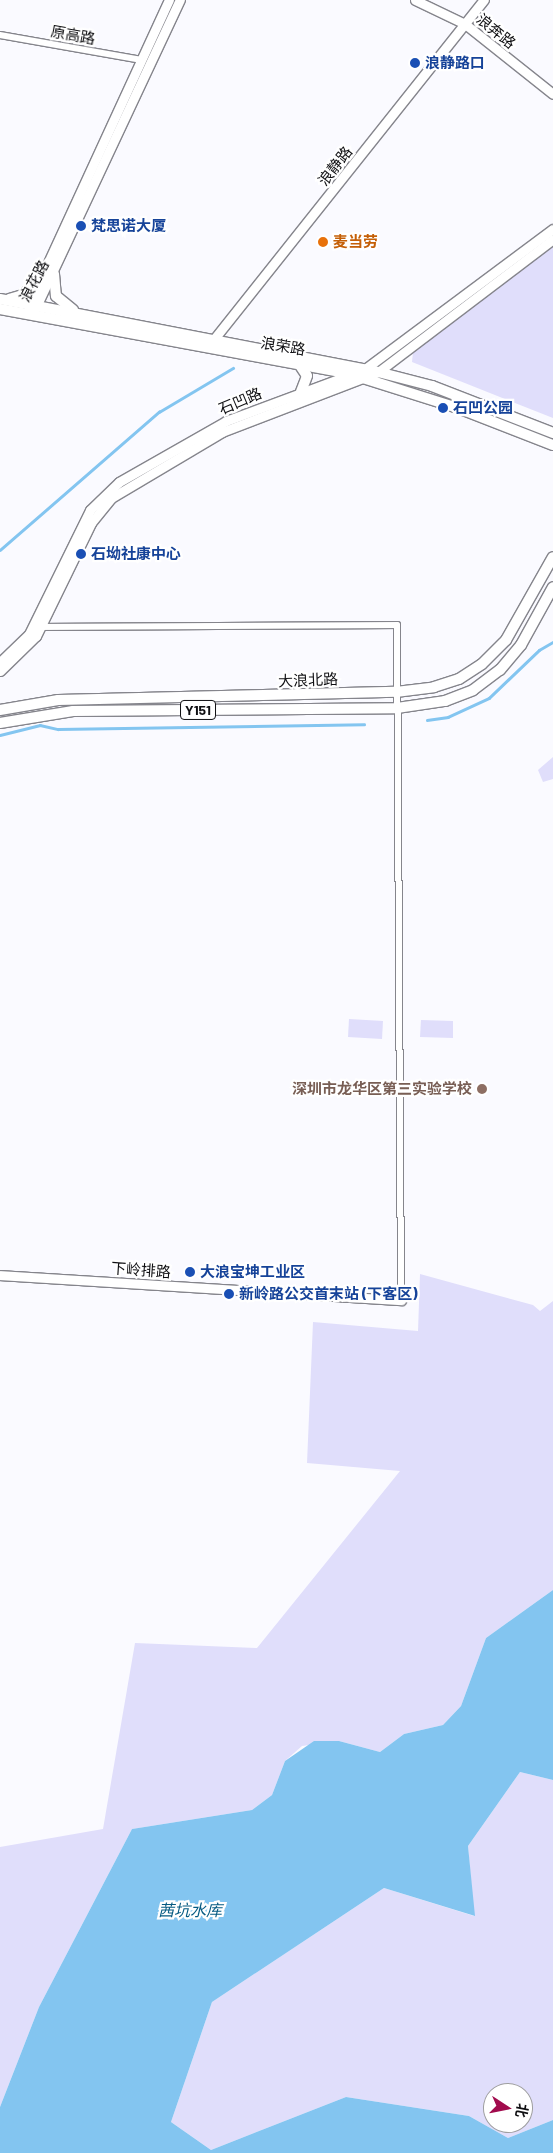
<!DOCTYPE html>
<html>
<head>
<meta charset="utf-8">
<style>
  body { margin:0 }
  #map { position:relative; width:553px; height:2153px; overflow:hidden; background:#fafaff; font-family:Barlow,"Noto Sans SC",sans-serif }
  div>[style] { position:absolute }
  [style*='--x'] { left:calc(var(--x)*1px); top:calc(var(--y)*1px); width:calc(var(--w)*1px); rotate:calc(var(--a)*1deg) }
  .green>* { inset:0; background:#e0defb }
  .water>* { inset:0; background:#83c5f0 }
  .stream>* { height:2.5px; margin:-1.25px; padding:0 1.25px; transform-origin:1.25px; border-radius:1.25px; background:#83c5f0 }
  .roads { filter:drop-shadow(1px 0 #85858c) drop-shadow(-1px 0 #85858c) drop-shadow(0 1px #85858c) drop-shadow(0 -1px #85858c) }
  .street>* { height:6px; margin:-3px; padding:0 3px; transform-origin:3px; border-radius:3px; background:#fff }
  .secondary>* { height:9px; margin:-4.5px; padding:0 4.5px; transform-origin:4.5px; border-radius:4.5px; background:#fff }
  .primary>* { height:10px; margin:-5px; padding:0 5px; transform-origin:5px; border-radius:5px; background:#fff }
  .dots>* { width:14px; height:14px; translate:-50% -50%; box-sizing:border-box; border:2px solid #fff; border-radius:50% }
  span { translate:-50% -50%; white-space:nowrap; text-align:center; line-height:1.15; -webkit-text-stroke:4.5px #fff; paint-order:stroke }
  .shield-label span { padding:1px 4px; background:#fff; border:1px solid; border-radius:4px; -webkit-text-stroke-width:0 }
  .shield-label { font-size:14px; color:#0f0f12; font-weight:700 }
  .street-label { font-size:15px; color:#0f0f12 }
  .transit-label { font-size:15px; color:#164399; font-weight:700 }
  .left { translate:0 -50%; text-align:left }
  .food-label { font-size:15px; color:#c56008; font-weight:700 }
  .education-label { font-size:15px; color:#785e54; font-weight:700 }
  .right { translate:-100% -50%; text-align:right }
  .water-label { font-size:16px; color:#065b83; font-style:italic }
  .north { position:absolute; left:483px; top:2083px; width:50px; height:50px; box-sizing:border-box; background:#fff; border:1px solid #9f9fa0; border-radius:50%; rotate:101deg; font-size:14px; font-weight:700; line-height:20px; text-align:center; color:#0f0f12 }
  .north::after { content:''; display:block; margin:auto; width:18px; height:22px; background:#a10b4d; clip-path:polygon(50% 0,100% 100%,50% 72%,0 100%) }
</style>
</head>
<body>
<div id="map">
  <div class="green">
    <div style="clip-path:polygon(553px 245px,553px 418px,412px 362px,413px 352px)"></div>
    <div style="clip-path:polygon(553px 757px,553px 779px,543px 782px,538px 770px)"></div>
    <div style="clip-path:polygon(349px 1019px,383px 1021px,382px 1039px,348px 1037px)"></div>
    <div style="clip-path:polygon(421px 1020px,453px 1021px,453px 1038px,420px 1037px)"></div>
    <div style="clip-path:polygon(420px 1274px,533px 1305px,540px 1311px,553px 1301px,553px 1590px,486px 1638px,461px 1706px,443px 1725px,404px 1734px,380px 1752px,339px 1741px,302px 1746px,285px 1761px,272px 1795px,252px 1810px,132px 1829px,39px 2007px,0 2107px,0 1847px,103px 1829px,135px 1643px,257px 1648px,400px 1471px,307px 1463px,313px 1322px,418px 1331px)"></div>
    <div style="clip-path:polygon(evenodd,520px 1772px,553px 1780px,553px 2120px,508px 2138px,469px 2116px,346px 2097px,211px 2150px,171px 2122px,212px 2002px,384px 1888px,474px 1916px,468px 1846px,520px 1772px,493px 2093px,523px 2093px,523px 2123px,493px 2123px,493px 2093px)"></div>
  </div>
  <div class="water">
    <div style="clip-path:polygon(553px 1590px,553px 1780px,520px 1772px,468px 1846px,475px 1916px,384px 1888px,212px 2002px,171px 2122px,211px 2150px,346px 2097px,469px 2116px,508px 2138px,553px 2120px,553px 2153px,0 2153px,0 2107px,39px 2007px,132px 1829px,252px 1810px,272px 1795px,285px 1761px,314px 1741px,339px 1741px,380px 1752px,404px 1734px,443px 1725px,461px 1706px,486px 1638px)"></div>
  </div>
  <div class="stream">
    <div style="--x:0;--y:550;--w:211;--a:-41"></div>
    <div style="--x:159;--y:412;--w:86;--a:-30.7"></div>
    <div style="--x:427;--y:720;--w:21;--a:-8"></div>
    <div style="--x:448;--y:717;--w:45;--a:-24.9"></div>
    <div style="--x:489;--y:698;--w:69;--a:-43.8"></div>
    <div style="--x:539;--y:650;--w:16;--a:-30"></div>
    <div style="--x:0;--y:735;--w:41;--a:-14"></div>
    <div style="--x:40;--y:725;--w:18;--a:13"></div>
    <div style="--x:58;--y:729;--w:306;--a:-0.9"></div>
  </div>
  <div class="roads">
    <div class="street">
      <div style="--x:0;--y:35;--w:144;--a:10"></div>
      <div style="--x:39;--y:627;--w:358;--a:-0.3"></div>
      <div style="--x:397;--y:625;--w:675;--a:89.66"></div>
    </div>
    <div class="secondary">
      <div style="--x:415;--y:0;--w:55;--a:25.6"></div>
      <div style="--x:465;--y:24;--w:112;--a:38.5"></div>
      <div style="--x:34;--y:311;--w:344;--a:-64.9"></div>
      <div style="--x:30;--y:312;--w:8;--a:-97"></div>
      <div style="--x:29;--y:304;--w:335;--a:-65.3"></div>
      <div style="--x:210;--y:344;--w:440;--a:-51.5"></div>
      <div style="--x:0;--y:662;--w:40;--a:-44"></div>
      <div style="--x:29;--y:634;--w:138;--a:-63.8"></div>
      <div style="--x:90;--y:510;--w:40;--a:-44"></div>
      <div style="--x:119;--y:482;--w:123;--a:-29.7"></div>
      <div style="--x:226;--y:421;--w:148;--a:-20.5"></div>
      <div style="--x:365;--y:369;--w:234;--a:-36.7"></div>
      <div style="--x:0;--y:671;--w:50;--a:-44.2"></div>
      <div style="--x:36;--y:636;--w:126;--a:-64"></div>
      <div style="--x:91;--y:523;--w:32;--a:-51"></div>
      <div style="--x:111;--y:498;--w:129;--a:-30.7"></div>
      <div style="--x:222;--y:432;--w:167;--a:-21"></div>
      <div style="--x:378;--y:372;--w:220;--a:-37.2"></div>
      <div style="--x:0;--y:1275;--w:402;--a:3.6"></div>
    </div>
    <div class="primary">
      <div style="--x:54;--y:274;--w:22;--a:85"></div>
      <div style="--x:56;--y:296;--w:22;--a:39"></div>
      <div style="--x:0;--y:299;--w:385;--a:10.9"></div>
      <div style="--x:378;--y:372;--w:56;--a:14.5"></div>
      <div style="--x:432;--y:386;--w:130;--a:21.2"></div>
      <div style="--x:9;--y:299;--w:15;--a:-16"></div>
      <div style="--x:23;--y:295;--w:29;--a:-46"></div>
      <div style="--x:0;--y:309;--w:356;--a:10.5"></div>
      <div style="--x:350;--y:374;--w:113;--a:17.5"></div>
      <div style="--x:458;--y:408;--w:102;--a:21.3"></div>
      <div style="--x:299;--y:364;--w:14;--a:56"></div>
      <div style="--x:307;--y:376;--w:17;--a:111"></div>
      <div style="--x:0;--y:710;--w:59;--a:-9.8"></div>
      <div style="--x:58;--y:700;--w:338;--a:-1.4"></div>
      <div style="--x:396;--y:692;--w:38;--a:-7"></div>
      <div style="--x:434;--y:687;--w:26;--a:-18"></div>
      <div style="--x:459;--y:679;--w:27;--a:-33"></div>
      <div style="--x:482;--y:664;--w:34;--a:-45"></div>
      <div style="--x:506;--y:640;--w:95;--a:-60.5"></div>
      <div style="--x:0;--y:723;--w:74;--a:-9.3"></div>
      <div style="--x:73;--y:711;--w:324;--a:-0.5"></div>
      <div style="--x:397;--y:708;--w:49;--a:-8.3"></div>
      <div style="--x:445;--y:701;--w:30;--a:-21"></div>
      <div style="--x:473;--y:690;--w:34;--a:-37"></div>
      <div style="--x:500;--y:670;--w:33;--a:-50"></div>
      <div style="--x:521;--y:645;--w:66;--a:-61.1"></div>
    </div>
  </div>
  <div class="dots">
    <div style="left:415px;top:63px;background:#1a4fb4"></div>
    <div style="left:81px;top:226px;background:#1a4fb4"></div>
    <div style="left:323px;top:242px;background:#e8710a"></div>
    <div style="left:443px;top:408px;background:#1a4fb4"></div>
    <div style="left:81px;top:554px;background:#1a4fb4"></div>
    <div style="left:482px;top:1089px;background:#8d6e63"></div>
    <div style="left:190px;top:1272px;background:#1a4fb4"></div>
    <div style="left:229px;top:1294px;background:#1a4fb4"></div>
  </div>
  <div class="shield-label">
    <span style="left:198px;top:710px">Y151</span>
  </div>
  <div class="street-label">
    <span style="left:496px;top:31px;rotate:39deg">浪奔路</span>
    <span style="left:73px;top:35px;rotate:10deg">原高路</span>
    <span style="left:335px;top:166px;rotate:-52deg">浪静路</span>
    <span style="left:34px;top:281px;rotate:-62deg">浪花路</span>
    <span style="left:283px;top:346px;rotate:10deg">浪荣路</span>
    <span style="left:240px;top:401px;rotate:-23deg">石凹路</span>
    <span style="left:308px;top:680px;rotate:-2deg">大浪北路</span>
    <span style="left:141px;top:1270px;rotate:4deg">下岭排路</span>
  </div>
  <div class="transit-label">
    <span class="left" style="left:425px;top:63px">浪静路口</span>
    <span class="left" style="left:91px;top:226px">梵思诺大厦</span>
    <span class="left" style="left:453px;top:408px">石凹公园</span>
    <span class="left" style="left:91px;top:554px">石坳社康中心</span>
    <span class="left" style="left:200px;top:1272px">大浪宝坤工业区</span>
    <span class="left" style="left:239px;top:1294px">新岭路公交首末站 (下客区)</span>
  </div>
  <div class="food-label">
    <span class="left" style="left:333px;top:242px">麦当劳</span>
  </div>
  <div class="education-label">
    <span class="right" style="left:472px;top:1089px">深圳市龙华区第三实验学校</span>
  </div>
  <div class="water-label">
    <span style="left:190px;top:1910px">茜坑水库</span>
  </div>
  <div class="north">北</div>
</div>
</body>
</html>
